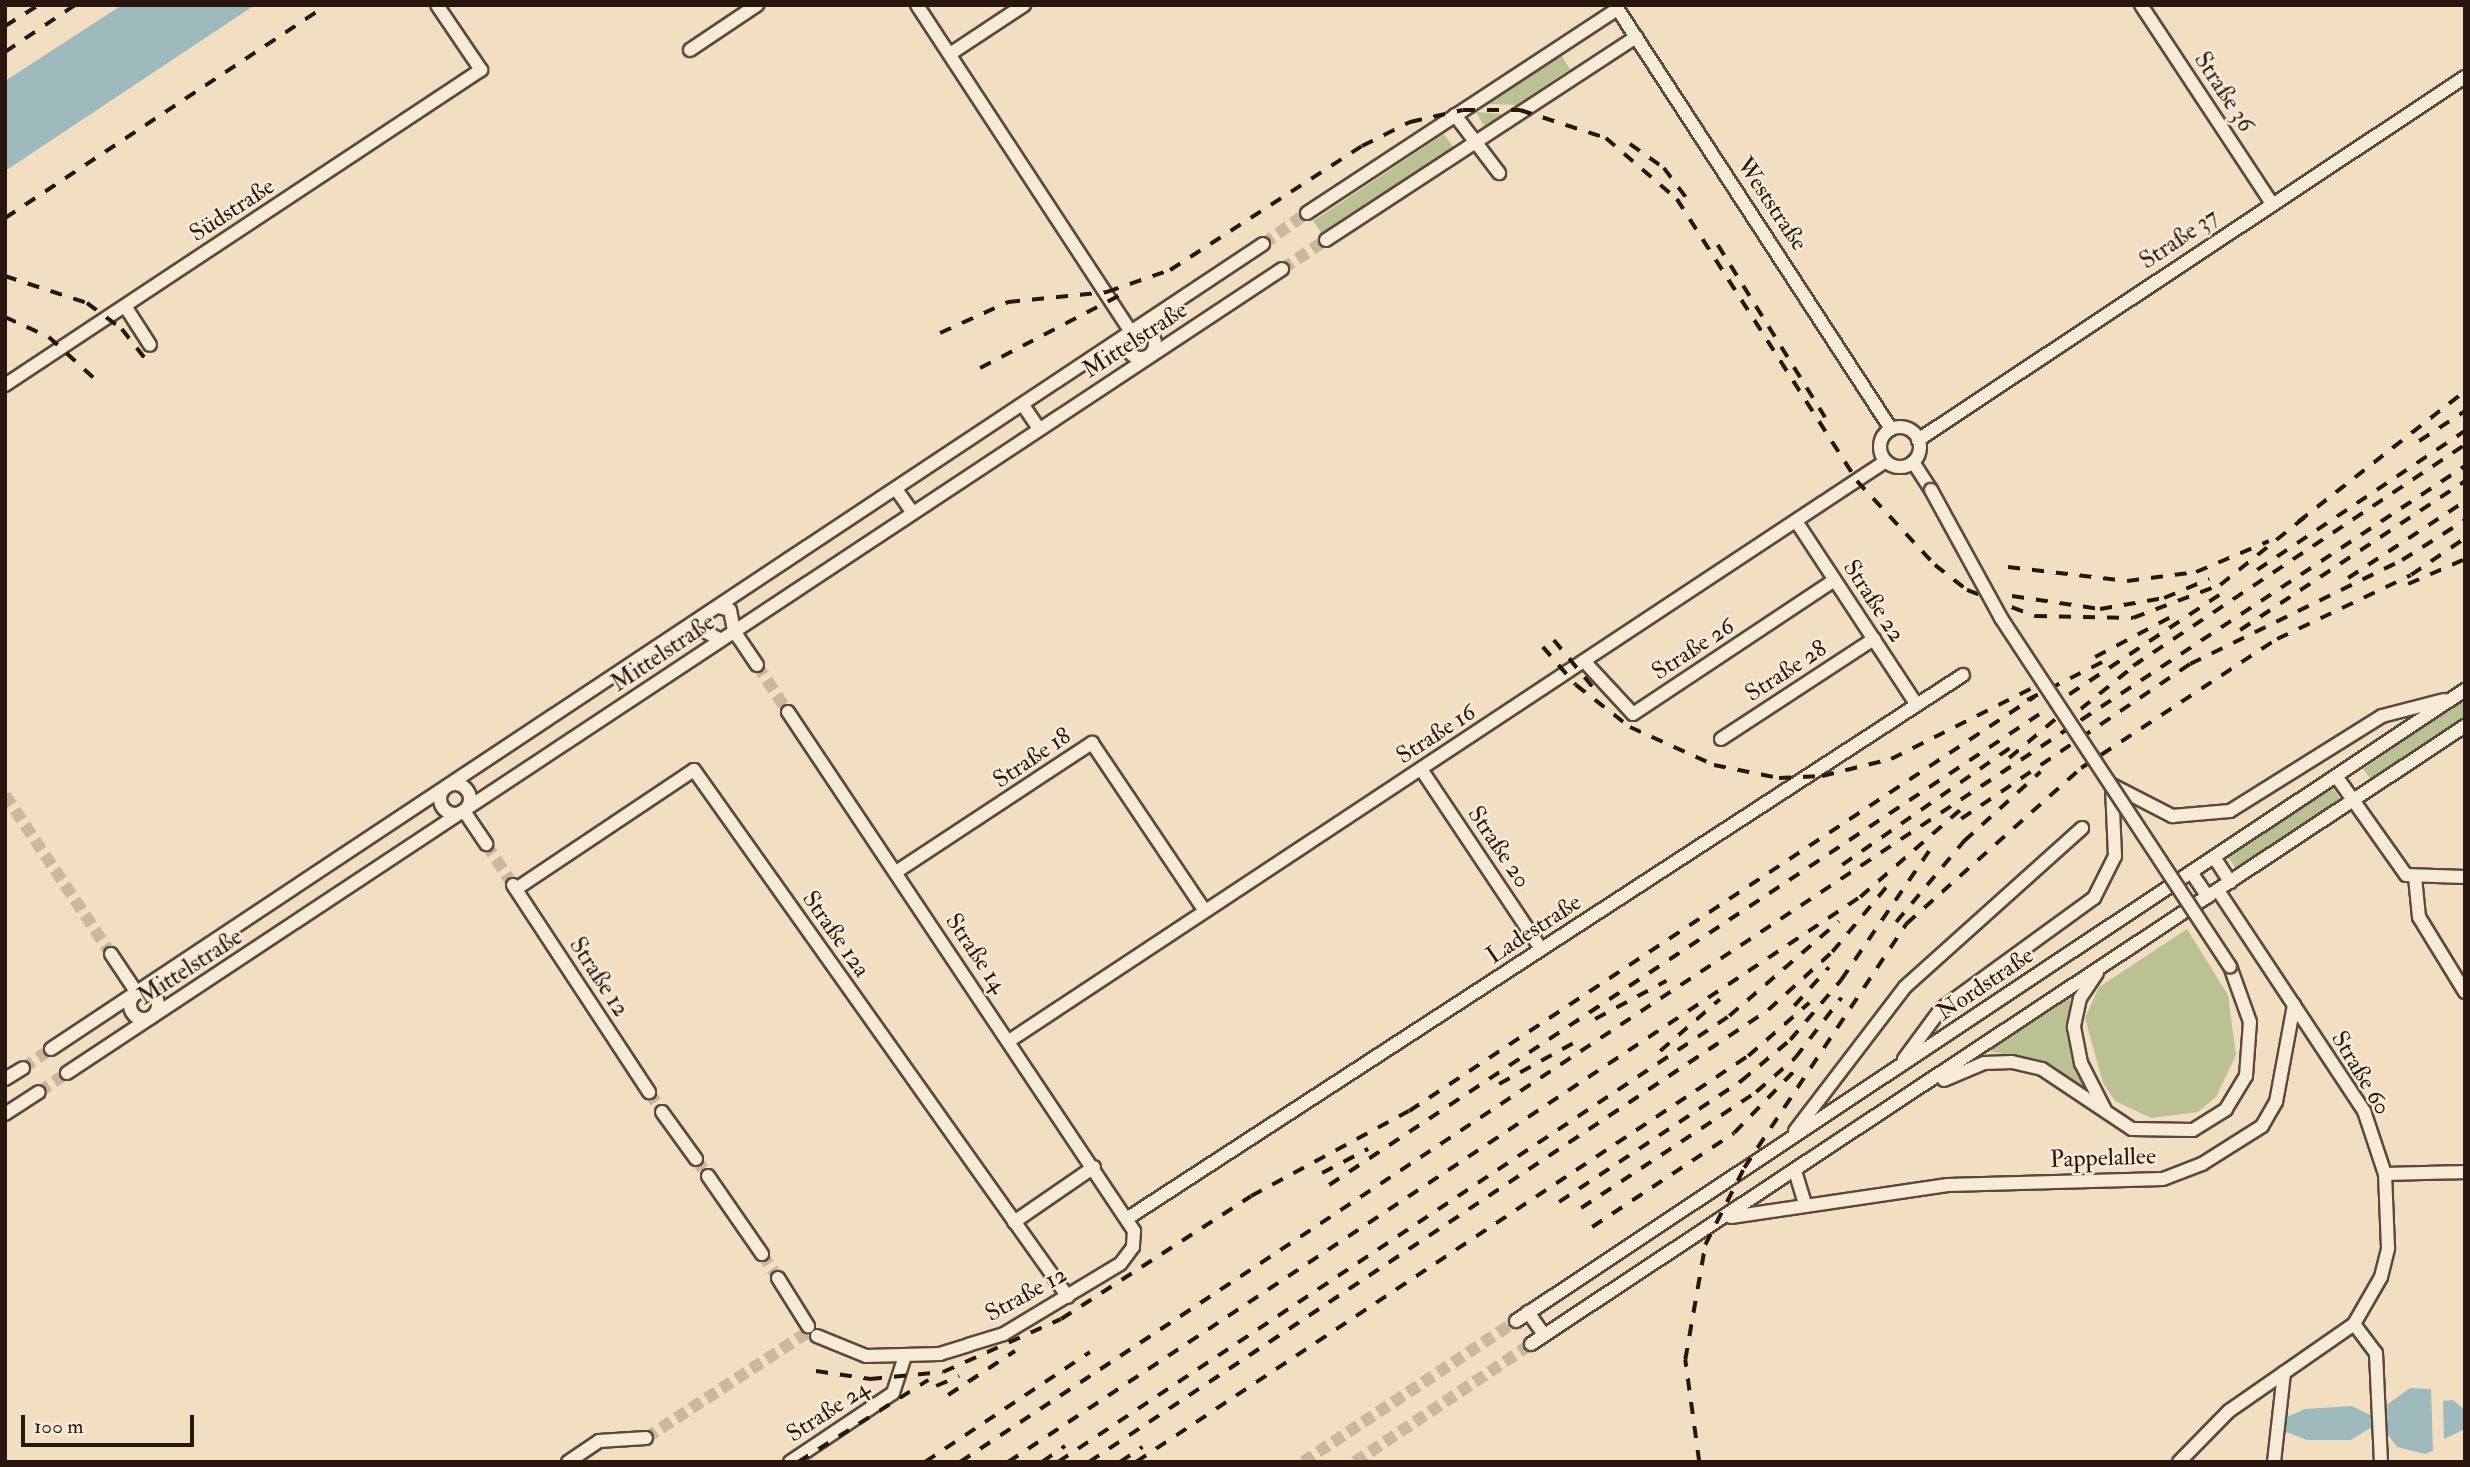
<!DOCTYPE html>
<html>
<head>
<meta charset="utf-8">
<style>
  body { margin:0 }
  #map { position:relative; width:2470px; height:1467px; overflow:hidden; background:#f2dfc2; font-family:"IM FELL Double Pica",serif }
  div>[style] { position:absolute }
  [style*='--x'] { left:calc(var(--x)*1px); top:calc(var(--y)*1px); width:calc(var(--w)*1px); rotate:calc(var(--a)*1deg) }
  .green>* { inset:0; background:#bac293 }
  .water>* { inset:0; background:#9fbabd }
  .minor-tunnel>* { height:12px; margin-top:-6px; transform-origin:0; background:repeating-linear-gradient(90deg,#cab79e 0 12px,transparent 0 18px) }
  .roads { filter:drop-shadow(2px 0 #5b493c) drop-shadow(-2px 0 #5b493c) drop-shadow(0 2px #5b493c) drop-shadow(0 -2px #5b493c) }
  .minor>* { height:12px; margin:-6px; padding:0 6px; transform-origin:6px; border-radius:6px; background:#f7ead7 }
  .minor>.ring { margin:-6px; padding:0; box-sizing:content-box; background:none; border:12px solid #f7ead7; border-radius:50% }
  .rail>* { height:3.5px; margin-top:-1.75px; transform-origin:0; background:repeating-linear-gradient(90deg,#29170f 0 12px,transparent 0 24px) }
  .bridges { filter:drop-shadow(2px 0 #5b493c) drop-shadow(-2px 0 #5b493c) drop-shadow(0 2px #5b493c) drop-shadow(0 -2px #5b493c) }
  .minor-bridge>* { height:12px; margin:-6px; padding:0 6px; transform-origin:6px; border-radius:6px; background:#f7ead7 }
  span { translate:-50% -50%; white-space:nowrap; text-align:center; line-height:1.15; -webkit-text-stroke:5px #f7ead7; paint-order:stroke }
  .street-label { font-size:24px; color:#29170f }
  .frame { position:absolute; inset:0; border:7px solid #29170f; pointer-events:none }
  .scale { position:absolute; left:21px; top:1415px; width:173px; height:32px; box-sizing:border-box; border:4px solid #29170f; border-top:0; padding-left:9px; font-size:21px; line-height:24px; white-space:nowrap; color:#29170f; -webkit-text-stroke:5px #f7ead7; paint-order:stroke }
</style>
</head>
<body>
<div id="map">
  <div class="green">
    <div style="clip-path:polygon(1561px 55px,1570px 69px,1516px 105px,1488px 104px)"></div>
    <div style="clip-path:polygon(1476px 112px,1503px 114px,1484px 126px)"></div>
    <div style="clip-path:polygon(1444px 134px,1453px 147px,1322px 234px,1313px 221px)"></div>
    <div style="clip-path:polygon(2465px 699px,2465px 719px,2372px 781px,2363px 769px)"></div>
    <div style="clip-path:polygon(2333px 788px,2341px 801px,2237px 870px,2228px 857px)"></div>
    <div style="clip-path:polygon(2187px 929px,2228px 995px,2236px 1055px,2216px 1097px,2198px 1112px,2151px 1118px,2115px 1101px,2103px 1083px,2085px 1018px,2099px 987px)"></div>
    <div style="clip-path:polygon(2070px 998px,2069px 1042px,2088px 1093px,2044px 1061px,1987px 1051px)"></div>
  </div>
  <div class="water">
    <div style="clip-path:polygon(122px 5px,255px 5px,5px 171px,5px 81px)"></div>
    <div style="clip-path:polygon(2410px 1388px,2431px 1389px,2433px 1451px,2425px 1454px,2397px 1447px,2385px 1431px,2388px 1404px)"></div>
    <div style="clip-path:polygon(2453px 1400px,2465px 1410px,2465px 1429px,2444px 1439px,2443px 1401px)"></div>
    <div style="clip-path:polygon(2352px 1406px,2372px 1416px,2372px 1427px,2351px 1440px,2307px 1440px,2281px 1430px,2282px 1419px,2305px 1409px)"></div>
  </div>
  <div class="minor-tunnel">
    <div style="--x:1263;--y:244;--w:54;--a:-35.2"></div>
    <div style="--x:1282;--y:269;--w:53;--a:-33.4"></div>
    <div style="--x:757;--y:665;--w:56;--a:56.6"></div>
    <div style="--x:5;--y:795;--w:191;--a:56.3"></div>
    <div style="--x:486;--y:844;--w:49;--a:56.6"></div>
    <div style="--x:23;--y:1068;--w:34;--a:-34"></div>
    <div style="--x:39;--y:1092;--w:34;--a:-34"></div>
    <div style="--x:649;--y:1092;--w:24;--a:57"></div>
    <div style="--x:696;--y:1159;--w:21;--a:55"></div>
    <div style="--x:762;--y:1254;--w:29;--a:56"></div>
    <div style="--x:646;--y:1438;--w:197;--a:-33.2"></div>
    <div style="--x:1303;--y:1462;--w:255;--a:-33.5"></div>
    <div style="--x:1355;--y:1462;--w:212;--a:-33.8"></div>
  </div>
  <div class="roads">
    <div class="minor">
      <div style="--x:917;--y:5;--w:392;--a:56.8"></div>
      <div style="--x:1615;--y:5;--w:506;--a:56.94"></div>
      <div style="--x:2141;--y:5;--w:236;--a:56.6"></div>
      <div style="--x:690;--y:50;--w:81;--a:-33.9"></div>
      <div style="--x:950;--y:54;--w:89;--a:-33.5"></div>
      <div style="--x:1455;--y:115;--w:73;--a:52.8"></div>
      <div style="--x:1307;--y:213;--w:371;--a:-33.3"></div>
      <div style="--x:1326;--y:240;--w:371;--a:-33.2"></div>
      <div style="--x:125;--y:306;--w:46;--a:57.3"></div>
      <div class="ring" style="left:1127px;top:330px;width:16px;height:16px"></div>
      <div style="--x:5;--y:385;--w:571;--a:-33.5"></div>
      <div style="--x:481;--y:70;--w:78;--a:-124.1"></div>
      <div style="--x:1023;--y:405;--w:29;--a:56"></div>
      <div class="ring" style="left:1880px;top:427px;width:28px;height:28px"></div>
      <div style="--x:1918;--y:440;--w:656;--a:-33.57"></div>
      <div style="--x:1913;--y:462;--w:33;--a:57"></div>
      <div style="--x:896;--y:489;--w:29;--a:55"></div>
      <div style="--x:1796;--y:521;--w:220;--a:56.7"></div>
      <div style="--x:718;--y:607;--w:12;--a:14"></div>
      <div style="--x:730;--y:610;--w:21;--a:79"></div>
      <div style="--x:734;--y:631;--w:41;--a:55.9"></div>
      <div style="--x:705;--y:616;--w:15;--a:94"></div>
      <div style="--x:704;--y:631;--w:19;--a:28"></div>
      <div style="--x:1584;--y:661;--w:72;--a:47.2"></div>
      <div style="--x:1633;--y:714;--w:242;--a:-33.6"></div>
      <div style="--x:788;--y:712;--w:624;--a:56.31"></div>
      <div style="--x:1134;--y:1231;--w:16;--a:94"></div>
      <div style="--x:1133;--y:1247;--w:21;--a:127"></div>
      <div style="--x:1120;--y:1264;--w:135;--a:148.9"></div>
      <div style="--x:1004;--y:1334;--w:37;--a:163"></div>
      <div style="--x:969;--y:1345;--w:30;--a:163"></div>
      <div style="--x:940;--y:1354;--w:74;--a:178.5"></div>
      <div style="--x:866;--y:1356;--w:53;--a:-157.8"></div>
      <div style="--x:1721;--y:739;--w:183;--a:-33.2"></div>
      <div style="--x:1421;--y:769;--w:216;--a:56.3"></div>
      <div style="--x:2336;--y:776;--w:121;--a:54.7"></div>
      <div style="--x:2406;--y:875;--w:59;--a:1.9"></div>
      <div class="ring" style="left:440px;top:784px;width:18px;height:18px"></div>
      <div style="--x:2112;--y:785;--w:68;--a:27.3"></div>
      <div style="--x:2172;--y:816;--w:58;--a:-4.9"></div>
      <div style="--x:2230;--y:811;--w:179;--a:-32"></div>
      <div style="--x:2382;--y:716;--w:64;--a:-14.5"></div>
      <div style="--x:464;--y:811;--w:40;--a:56"></div>
      <div style="--x:2214;--y:857;--w:30;--a:57"></div>
      <div style="--x:896;--y:872;--w:235;--a:-33.4"></div>
      <div style="--x:1092;--y:743;--w:202;--a:56.1"></div>
      <div style="--x:2191;--y:872;--w:30;--a:56"></div>
      <div style="--x:2415;--y:877;--w:40;--a:84.3"></div>
      <div style="--x:2419;--y:917;--w:88;--a:58.5"></div>
      <div style="--x:513;--y:885;--w:248;--a:56.7"></div>
      <div style="--x:516;--y:889;--w:214;--a:-33.8"></div>
      <div style="--x:694;--y:770;--w:646;--a:54.64"></div>
      <div style="--x:111;--y:954;--w:47;--a:56.3"></div>
      <div style="--x:2097;--y:973;--w:30;--a:124"></div>
      <div style="--x:2080;--y:998;--w:30;--a:102"></div>
      <div style="--x:2074;--y:1027;--w:37;--a:79"></div>
      <div style="--x:2081;--y:1063;--w:53;--a:62.9"></div>
      <div class="ring" style="left:130px;top:991px;width:16px;height:16px"></div>
      <div style="--x:1009;--y:1041;--w:1051;--a:-33.48"></div>
      <div style="--x:51;--y:1049;--w:1455;--a:-33.59"></div>
      <div style="--x:1904;--y:1059;--w:62;--a:-53.5"></div>
      <div style="--x:1941;--y:1009;--w:189;--a:-36"></div>
      <div style="--x:2094;--y:898;--w:47;--a:-63.4"></div>
      <div style="--x:2115;--y:856;--w:70;--a:-92.5"></div>
      <div style="--x:67;--y:1073;--w:1457;--a:-33.49"></div>
      <div style="--x:5;--y:1079;--w:21;--a:-31"></div>
      <div style="--x:1944;--y:1080;--w:43;--a:-23"></div>
      <div style="--x:1984;--y:1063;--w:28;--a:-2"></div>
      <div style="--x:2012;--y:1062;--w:31;--a:13"></div>
      <div style="--x:2042;--y:1069;--w:108;--a:33.7"></div>
      <div style="--x:2132;--y:1129;--w:61;--a:0.9"></div>
      <div style="--x:2193;--y:1130;--w:39;--a:-32"></div>
      <div style="--x:2226;--y:1109;--w:39;--a:-59"></div>
      <div style="--x:2246;--y:1076;--w:54;--a:-85.8"></div>
      <div style="--x:2250;--y:1022;--w:59;--a:-109.7"></div>
      <div style="--x:662;--y:1112;--w:58;--a:54.1"></div>
      <div style="--x:5;--y:1114;--w:40;--a:-32.9"></div>
      <div style="--x:1795;--y:1131;--w:181;--a:-52.6"></div>
      <div style="--x:1905;--y:987;--w:238;--a:-41.9"></div>
      <div style="--x:1795;--y:1171;--w:34;--a:73"></div>
      <div style="--x:2385;--y:1174;--w:80;--a:-1.4"></div>
      <div style="--x:708;--y:1176;--w:95;--a:55.3"></div>
      <div style="--x:1731;--y:1217;--w:219;--a:-8.4"></div>
      <div style="--x:1948;--y:1185;--w:215;--a:-1.6"></div>
      <div style="--x:2163;--y:1179;--w:42;--a:-21"></div>
      <div style="--x:2202;--y:1164;--w:71;--a:-32.3"></div>
      <div style="--x:2262;--y:1126;--w:28;--a:-60"></div>
      <div style="--x:2276;--y:1102;--w:99;--a:-79.5"></div>
      <div style="--x:1128;--y:1218;--w:996;--a:-33.04"></div>
      <div style="--x:1014;--y:1222;--w:97;--a:-34.5"></div>
      <div style="--x:778;--y:1278;--w:57;--a:58"></div>
      <div style="--x:1528;--y:1312;--w:28;--a:55"></div>
      <div style="--x:1516;--y:1321;--w:1140;--a:-33.62"></div>
      <div style="--x:2354;--y:1324;--w:36;--a:53"></div>
      <div style="--x:2376;--y:1353;--w:109;--a:87.4"></div>
      <div style="--x:1531;--y:1344;--w:1120;--a:-33.49"></div>
      <div style="--x:568;--y:1462;--w:37;--a:-34"></div>
      <div style="--x:599;--y:1441;--w:47;--a:-3.7"></div>
      <div style="--x:790;--y:1462;--w:124;--a:-33.8"></div>
      <div style="--x:893;--y:1393;--w:38;--a:-72"></div>
      <div style="--x:2179;--y:1462;--w:71;--a:-45.6"></div>
      <div style="--x:2229;--y:1411;--w:152;--a:-34.8"></div>
      <div style="--x:2354;--y:1324;--w:54;--a:-60.1"></div>
      <div style="--x:2381;--y:1277;--w:30;--a:-76"></div>
      <div style="--x:2388;--y:1248;--w:74;--a:-92.3"></div>
      <div style="--x:2385;--y:1174;--w:66;--a:-108.4"></div>
      <div style="--x:2364;--y:1111;--w:265;--a:-123.5"></div>
      <div style="--x:2274;--y:1462;--w:90;--a:-83.6"></div>
    </div>
  </div>
  <div class="rail">
    <div style="--x:5;--y:26;--w:39;--a:-32"></div>
    <div style="--x:5;--y:52;--w:84;--a:-33.9"></div>
    <div style="--x:1630;--y:144;--w:42;--a:35.2"></div>
    <div style="--x:1664;--y:168;--w:45;--a:53.1"></div>
    <div style="--x:5;--y:218;--w:377;--a:-33.5"></div>
    <div style="--x:1718;--y:245;--w:203;--a:58.1"></div>
    <div style="--x:5;--y:276;--w:86;--a:18.2"></div>
    <div style="--x:87;--y:303;--w:44;--a:36.6"></div>
    <div style="--x:122;--y:329;--w:42;--a:51.8"></div>
    <div style="--x:5;--y:317;--w:48;--a:24.4"></div>
    <div style="--x:49;--y:337;--w:65;--a:42.5"></div>
    <div style="--x:940;--y:333;--w:75;--a:-24.5"></div>
    <div style="--x:1008;--y:302;--w:100;--a:-5.8"></div>
    <div style="--x:1107;--y:292;--w:67;--a:-19.2"></div>
    <div style="--x:1170;--y:270;--w:229;--a:-32.9"></div>
    <div style="--x:1362;--y:146;--w:54;--a:-26.6"></div>
    <div style="--x:1410;--y:122;--w:54;--a:-12.8"></div>
    <div style="--x:1463;--y:110;--w:57;--a:0"></div>
    <div style="--x:1520;--y:110;--w:90;--a:18"></div>
    <div style="--x:1606;--y:138;--w:94;--a:40.7"></div>
    <div style="--x:1677;--y:199;--w:335;--a:57.4"></div>
    <div style="--x:1857;--y:481;--w:115;--a:47.1"></div>
    <div style="--x:1935;--y:565;--w:41;--a:38"></div>
    <div style="--x:1967;--y:590;--w:73;--a:20.9"></div>
    <div style="--x:2035;--y:616;--w:98;--a:1.2"></div>
    <div style="--x:2133;--y:618;--w:93;--a:-20.8"></div>
    <div style="--x:2220;--y:585;--w:109;--a:-38.7"></div>
    <div style="--x:980;--y:368;--w:158;--a:-27.5"></div>
    <div style="--x:2419;--y:441;--w:55;--a:-33.1"></div>
    <div style="--x:2298;--y:522;--w:212;--a:-38.1"></div>
    <div style="--x:2008;--y:567;--w:120;--a:6.7"></div>
    <div style="--x:2127;--y:581;--w:70;--a:-7.4"></div>
    <div style="--x:2196;--y:572;--w:79;--a:-23"></div>
    <div style="--x:2257;--y:570;--w:250;--a:-33.8"></div>
    <div style="--x:2348;--y:578;--w:140;--a:-33.3"></div>
    <div style="--x:2408;--y:584;--w:62;--a:-23.7"></div>
    <div style="--x:2012;--y:596;--w:89;--a:8.4"></div>
    <div style="--x:2100;--y:609;--w:65;--a:-9.8"></div>
    <div style="--x:2164;--y:598;--w:49;--a:-22.9"></div>
    <div style="--x:2240;--y:630;--w:270;--a:-33.5"></div>
    <div style="--x:1554;--y:640;--w:66;--a:50.5"></div>
    <div style="--x:1543;--y:647;--w:50;--a:49"></div>
    <div style="--x:1576;--y:685;--w:68;--a:37.9"></div>
    <div style="--x:1630;--y:727;--w:92;--a:24.3"></div>
    <div style="--x:1714;--y:765;--w:66;--a:11.3"></div>
    <div style="--x:1779;--y:778;--w:43;--a:-2.7"></div>
    <div style="--x:1822;--y:776;--w:71;--a:-13.8"></div>
    <div style="--x:1891;--y:759;--w:158;--a:-26.7"></div>
    <div style="--x:2095;--y:657;--w:84;--a:-27.8"></div>
    <div style="--x:2133;--y:666;--w:399;--a:-33.7"></div>
    <div style="--x:2027;--y:700;--w:91;--a:-26.8"></div>
    <div style="--x:2062;--y:724;--w:100;--a:-38.9"></div>
    <div style="--x:2009;--y:758;--w:73;--a:-40"></div>
    <div style="--x:1961;--y:819;--w:277;--a:-34.1"></div>
    <div style="--x:2190;--y:664;--w:236;--a:-26.1"></div>
    <div style="--x:2402;--y:560;--w:75;--a:-32.4"></div>
    <div style="--x:1842;--y:865;--w:210;--a:-34.9"></div>
    <div style="--x:1896;--y:922;--w:106;--a:-50"></div>
    <div style="--x:1964;--y:841;--w:103;--a:-42.2"></div>
    <div style="--x:1794;--y:1006;--w:52;--a:-48.1"></div>
    <div style="--x:1595;--y:1019;--w:81;--a:-28.2"></div>
    <div style="--x:1660;--y:1051;--w:79;--a:-40.9"></div>
    <div style="--x:1499;--y:1084;--w:87;--a:-28.9"></div>
    <div style="--x:1322;--y:1173;--w:52;--a:-27.6"></div>
    <div style="--x:1329;--y:1185;--w:1068;--a:-33.54"></div>
    <div style="--x:1559;--y:1202;--w:219;--a:-33.6"></div>
    <div style="--x:1741;--y:1081;--w:64;--a:-39.9"></div>
    <div style="--x:1790;--y:1040;--w:79;--a:-49.6"></div>
    <div style="--x:1841;--y:980;--w:160;--a:-55.7"></div>
    <div style="--x:1581;--y:1208;--w:210;--a:-33.5"></div>
    <div style="--x:1756;--y:1092;--w:52;--a:-41.1"></div>
    <div style="--x:1795;--y:1058;--w:76;--a:-52.5"></div>
    <div style="--x:1592;--y:1227;--w:170;--a:-33.5"></div>
    <div style="--x:1734;--y:1133;--w:89;--a:-45.9"></div>
    <div style="--x:816;--y:1371;--w:55;--a:8.4"></div>
    <div style="--x:870;--y:1379;--w:73;--a:-5.5"></div>
    <div style="--x:943;--y:1372;--w:129;--a:-24.2"></div>
    <div style="--x:1061;--y:1319;--w:226;--a:-32.9"></div>
    <div style="--x:1251;--y:1196;--w:179;--a:-28.3"></div>
    <div style="--x:1409;--y:1111;--w:750;--a:-33.52"></div>
    <div style="--x:936;--y:1386;--w:25;--a:-23"></div>
    <div style="--x:948;--y:1395;--w:80;--a:-33.3"></div>
    <div style="--x:798;--y:1462;--w:154;--a:-32.2"></div>
    <div style="--x:925;--y:1462;--w:198;--a:-33.7"></div>
    <div style="--x:960;--y:1462;--w:1805;--a:-33.5"></div>
    <div style="--x:1008;--y:1462;--w:1022;--a:-33.55"></div>
    <div style="--x:1860;--y:897;--w:140;--a:-41"></div>
    <div style="--x:1042;--y:1462;--w:28;--a:-35"></div>
    <div style="--x:1058;--y:1462;--w:806;--a:-33.61"></div>
    <div style="--x:1729;--y:1016;--w:145;--a:-40.8"></div>
    <div style="--x:1089;--y:1462;--w:816;--a:-33.65"></div>
    <div style="--x:1768;--y:1010;--w:86;--a:-42.2"></div>
    <div style="--x:1832;--y:952;--w:95;--a:-50.1"></div>
    <div style="--x:1120;--y:1462;--w:27;--a:-34"></div>
    <div style="--x:1136;--y:1462;--w:734;--a:-33.56"></div>
    <div style="--x:1748;--y:1056;--w:81;--a:-41"></div>
    <div style="--x:1699;--y:1462;--w:103;--a:-97.8"></div>
    <div style="--x:1685;--y:1360;--w:117;--a:-80.1"></div>
    <div style="--x:1705;--y:1245;--w:86;--a:-63.1"></div>
    <div style="--x:1744;--y:1168;--w:293;--a:-56.4"></div>
    <div style="--x:1906;--y:924;--w:234;--a:-41.7"></div>
    <div style="--x:2081;--y:768;--w:235;--a:-33.4"></div>
    <div style="--x:2277;--y:639;--w:148;--a:-25.5"></div>
    <div style="--x:2411;--y:575;--w:65;--a:-34.4"></div>
  </div>
  <div class="bridges">
    <div class="minor-bridge">
      <div style="--x:1931;--y:490;--w:146;--a:61.3"></div>
      <div style="--x:2001;--y:618;--w:417;--a:56.7"></div>
    </div>
  </div>
  <div class="street-label">
    <span style="left:2224px;top:92px;rotate:57deg">Straße 36</span>
    <span style="left:1772px;top:204px;rotate:56deg">Weststraße</span>
    <span style="left:232px;top:210px;rotate:-33deg">Südstraße</span>
    <span style="left:2179px;top:239px;rotate:-34deg">Straße 37</span>
    <span style="left:1135px;top:340px;rotate:-33deg">Mittelstraße</span>
    <span style="left:1874px;top:601px;rotate:57deg">Straße 22</span>
    <span style="left:1693px;top:649px;rotate:-33deg">Straße 26</span>
    <span style="left:663px;top:653px;rotate:-34deg">Mittelstraße</span>
    <span style="left:1786px;top:671px;rotate:-33deg">Straße 28</span>
    <span style="left:1436px;top:734px;rotate:-33deg">Straße 16</span>
    <span style="left:1032px;top:758px;rotate:-34deg">Straße 18</span>
    <span style="left:1499px;top:847px;rotate:56deg">Straße 20</span>
    <span style="left:1534px;top:929px;rotate:-33deg">Ladestraße</span>
    <span style="left:836px;top:934px;rotate:55deg">Straße 12a</span>
    <span style="left:976px;top:953px;rotate:56deg">Straße 14</span>
    <span style="left:190px;top:967px;rotate:-33deg">Mittelstraße</span>
    <span style="left:599px;top:977px;rotate:57deg">Straße 12</span>
    <span style="left:1985px;top:984px;rotate:-34deg">Nordstraße</span>
    <span style="left:2361px;top:1073px;rotate:59deg">Straße 60</span>
    <span style="left:2103px;top:1158px;rotate:-2deg">Pappelallee</span>
    <span style="left:1026px;top:1294px;rotate:-29deg">Straße 12</span>
    <span style="left:828px;top:1411px;rotate:-33deg">Straße 24</span>
  </div>
  <div class="frame"></div>
  <div class="scale">100 m</div>
</div>
</body>
</html>
